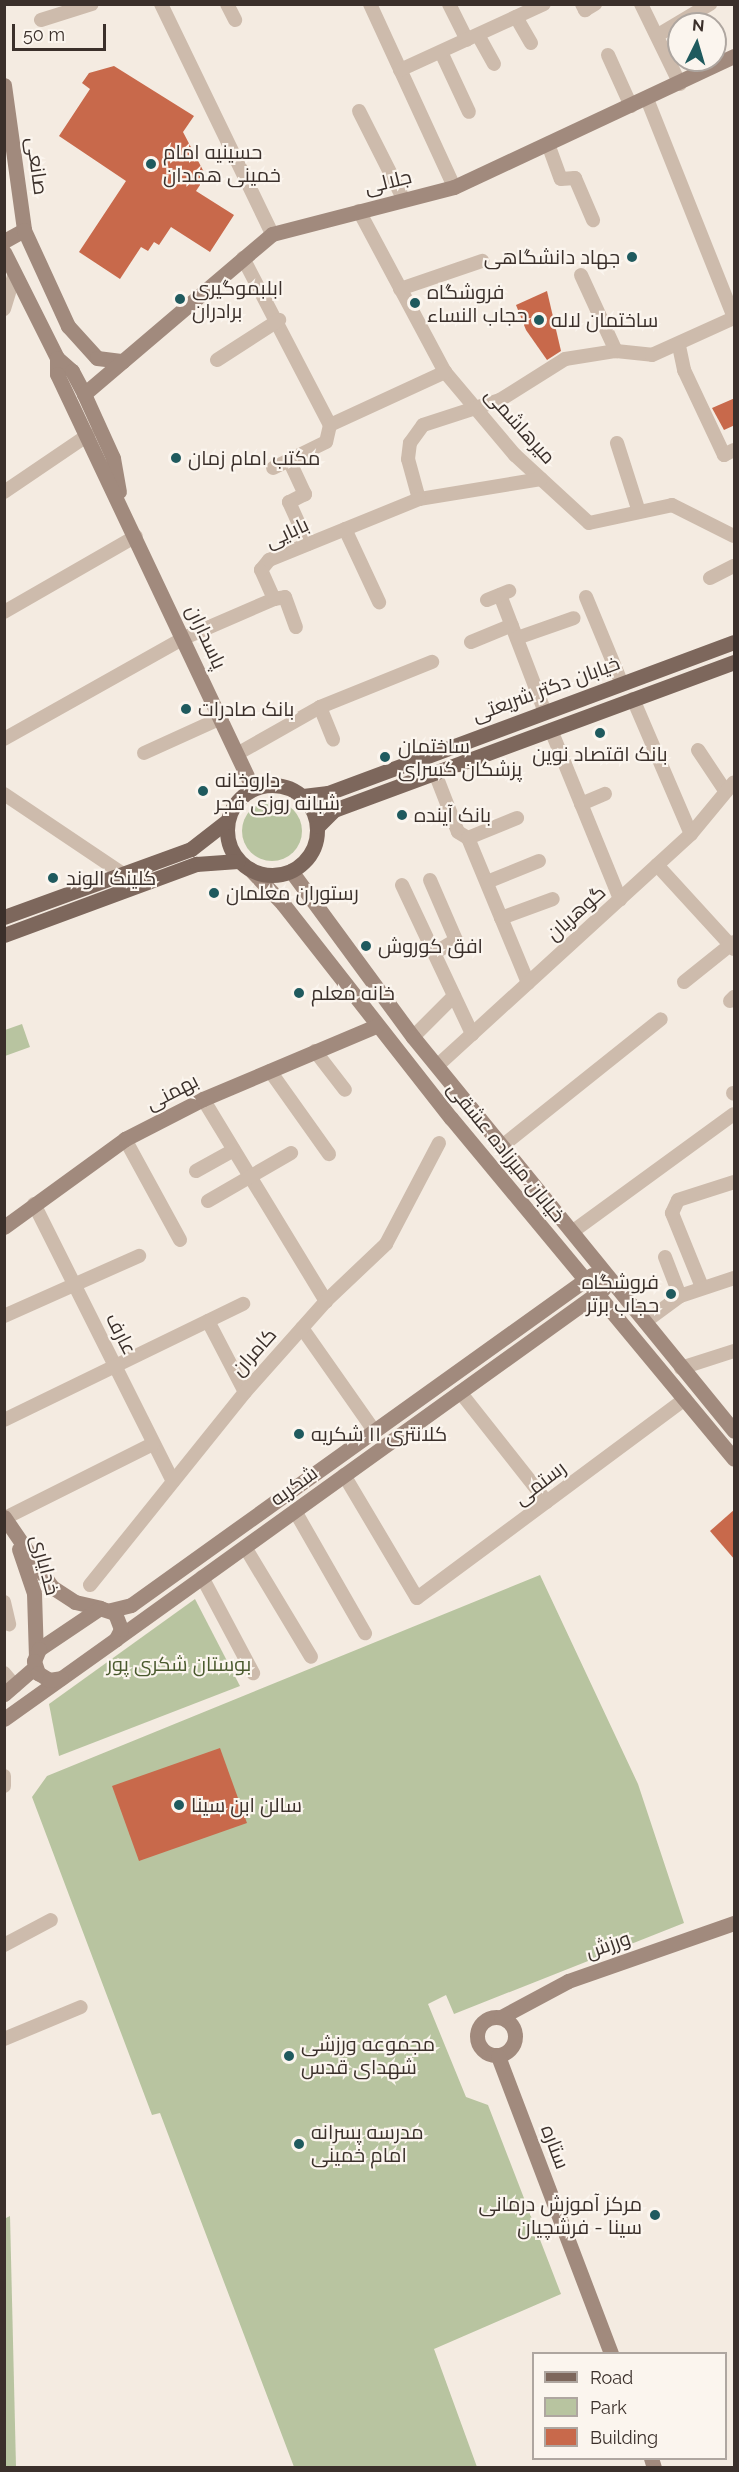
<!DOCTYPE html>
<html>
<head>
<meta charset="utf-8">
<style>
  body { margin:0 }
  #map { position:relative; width:739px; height:2472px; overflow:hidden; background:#f4ebe1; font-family:Raleway,Cairo,sans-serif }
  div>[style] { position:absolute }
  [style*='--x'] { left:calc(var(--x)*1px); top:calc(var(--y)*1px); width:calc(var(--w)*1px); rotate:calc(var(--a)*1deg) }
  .green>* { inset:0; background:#b8c4a0 }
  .round { border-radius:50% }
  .building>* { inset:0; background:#c8694b }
  .street>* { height:14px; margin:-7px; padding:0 7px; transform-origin:7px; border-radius:7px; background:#cdbbac }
  .secondary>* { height:15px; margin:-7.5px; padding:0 7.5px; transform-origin:7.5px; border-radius:7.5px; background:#a18a7d }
  .secondary>.ring { margin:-7.5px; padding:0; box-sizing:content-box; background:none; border:15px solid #a18a7d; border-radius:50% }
  .primary>* { height:15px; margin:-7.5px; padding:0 7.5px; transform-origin:7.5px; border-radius:7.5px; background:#7d675c }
  .primary>.ring { margin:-7.5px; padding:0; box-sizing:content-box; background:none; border:15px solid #7d675c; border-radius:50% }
  .dots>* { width:16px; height:16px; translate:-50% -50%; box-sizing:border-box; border:3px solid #fbf5ee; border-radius:50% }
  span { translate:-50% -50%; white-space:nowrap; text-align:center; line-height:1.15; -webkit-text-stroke:4.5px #fbf5ee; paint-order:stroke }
  .poi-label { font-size:20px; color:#3b302b }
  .left { translate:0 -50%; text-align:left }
  .right { translate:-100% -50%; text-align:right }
  .street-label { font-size:20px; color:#3b302b }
  .park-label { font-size:20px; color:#4a5a2e }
  .frame { position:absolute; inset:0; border:6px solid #3b302b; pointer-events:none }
  .legend { position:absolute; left:532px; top:2352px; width:195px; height:108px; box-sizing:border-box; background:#fbf5ee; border:2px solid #aea6a0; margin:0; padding:8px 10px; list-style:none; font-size:18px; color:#3b302b }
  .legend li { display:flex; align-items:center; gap:12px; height:30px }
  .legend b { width:30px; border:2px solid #aea6a0 }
  .north { position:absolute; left:667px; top:12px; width:60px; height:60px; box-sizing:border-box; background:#fbf5ee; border:2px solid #aea6a0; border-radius:50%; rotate:5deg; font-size:16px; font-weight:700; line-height:24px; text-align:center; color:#3b302b }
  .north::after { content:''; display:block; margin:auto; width:21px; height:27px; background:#1f5a5e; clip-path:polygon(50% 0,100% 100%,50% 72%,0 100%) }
  .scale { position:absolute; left:12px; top:24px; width:94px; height:27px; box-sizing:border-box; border:3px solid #3b302b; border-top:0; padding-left:8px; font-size:18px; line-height:21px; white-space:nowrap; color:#3b302b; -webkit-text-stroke:4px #fbf5ee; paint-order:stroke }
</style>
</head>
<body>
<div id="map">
  <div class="green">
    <div class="round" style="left:242px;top:801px;width:60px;height:60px"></div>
    <div style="clip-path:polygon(22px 1024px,30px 1047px,5px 1056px,5px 1030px)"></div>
    <div style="clip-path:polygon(540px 1575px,638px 1784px,684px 1923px,454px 2014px,446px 1995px,428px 2004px,466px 2097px,488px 2105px,561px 2294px,434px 2349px,477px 2467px,294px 2467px,160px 2113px,152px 2115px,32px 1797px,47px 1776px)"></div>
    <div style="clip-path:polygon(195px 1599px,240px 1686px,59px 1756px,49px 1704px)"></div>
    <div style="clip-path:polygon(10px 2216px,16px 2467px,16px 2468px,4px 2467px,4px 2219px)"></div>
  </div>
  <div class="building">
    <div style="clip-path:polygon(114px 66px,194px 116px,183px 132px,206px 176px,196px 191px,234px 215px,210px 252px,171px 227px,159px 245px,154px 242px,148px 251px,141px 247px,120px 279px,79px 252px,126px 181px,59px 136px,90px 89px,82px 83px,89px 73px)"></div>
    <div style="clip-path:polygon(547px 291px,561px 351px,547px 360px,526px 330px,516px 305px)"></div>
    <div style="clip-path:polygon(735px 398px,735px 425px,724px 430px,712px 408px)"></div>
    <div style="clip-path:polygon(735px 1509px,735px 1560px,710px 1531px)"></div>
    <div style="clip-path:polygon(220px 1748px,247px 1823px,139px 1861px,112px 1786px)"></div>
  </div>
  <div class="street">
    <div style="--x:161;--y:4;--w:255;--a:64.2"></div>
    <div style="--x:227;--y:4;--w:18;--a:63"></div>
    <div style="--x:370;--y:4;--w:201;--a:65.3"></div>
    <div style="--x:449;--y:4;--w:40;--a:63.4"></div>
    <div style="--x:582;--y:4;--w:7;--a:63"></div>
    <div style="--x:585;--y:10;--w:12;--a:-31"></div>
    <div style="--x:641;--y:4;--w:89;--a:64"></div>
    <div style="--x:516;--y:17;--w:30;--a:60"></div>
    <div style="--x:41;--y:20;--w:53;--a:-17.4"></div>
    <div style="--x:478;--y:35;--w:33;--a:61"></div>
    <div style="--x:658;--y:35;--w:61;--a:-30.8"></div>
    <div style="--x:441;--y:52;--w:66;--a:65"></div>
    <div style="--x:608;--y:55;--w:56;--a:65.7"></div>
    <div style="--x:400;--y:70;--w:158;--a:-24.6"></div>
    <div style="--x:647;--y:99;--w:236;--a:68.3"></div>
    <div style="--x:359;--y:111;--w:100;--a:63.2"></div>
    <div style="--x:548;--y:144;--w:37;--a:70"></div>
    <div style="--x:561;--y:179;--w:14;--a:-4"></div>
    <div style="--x:575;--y:178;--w:46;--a:66.8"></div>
    <div style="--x:359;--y:211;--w:183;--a:61.9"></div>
    <div style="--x:445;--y:372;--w:109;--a:49.9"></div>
    <div style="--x:515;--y:455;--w:100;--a:42.6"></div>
    <div style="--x:589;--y:523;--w:85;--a:-12.2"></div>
    <div style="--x:672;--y:505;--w:69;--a:26.6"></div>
    <div style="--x:243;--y:258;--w:188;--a:62.5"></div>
    <div style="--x:330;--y:425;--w:17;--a:103"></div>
    <div style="--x:326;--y:442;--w:59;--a:153.9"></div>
    <div style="--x:581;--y:275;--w:84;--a:65.3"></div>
    <div style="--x:400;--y:289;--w:87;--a:-18.9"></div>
    <div style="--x:4;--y:309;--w:37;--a:-73"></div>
    <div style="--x:679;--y:346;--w:25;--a:78"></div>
    <div style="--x:684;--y:370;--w:94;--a:64.8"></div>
    <div style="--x:724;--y:455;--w:11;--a:-27"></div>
    <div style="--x:217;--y:360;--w:74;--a:-32.8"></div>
    <div style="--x:330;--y:425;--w:127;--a:-24.7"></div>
    <div style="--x:617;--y:443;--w:72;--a:72.3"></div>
    <div style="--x:289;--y:460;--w:38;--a:65"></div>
    <div style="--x:305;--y:494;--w:18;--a:153"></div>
    <div style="--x:289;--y:502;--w:46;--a:65.7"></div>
    <div style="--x:541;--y:479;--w:124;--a:170.7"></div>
    <div style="--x:419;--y:499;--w:41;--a:-105.4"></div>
    <div style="--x:408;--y:459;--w:16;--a:-83"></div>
    <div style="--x:410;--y:443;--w:22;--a:-54"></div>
    <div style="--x:423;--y:425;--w:81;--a:-18"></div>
    <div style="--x:500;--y:400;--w:77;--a:-32.2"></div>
    <div style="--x:565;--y:359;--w:52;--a:-8.9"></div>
    <div style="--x:616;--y:351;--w:36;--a:6"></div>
    <div style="--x:652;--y:355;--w:90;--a:-24.3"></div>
    <div style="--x:4;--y:492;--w:102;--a:-34.2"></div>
    <div style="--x:345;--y:529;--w:81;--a:65"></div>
    <div style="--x:710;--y:578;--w:27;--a:-27"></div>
    <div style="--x:500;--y:595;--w:125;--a:69"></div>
    <div style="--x:586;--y:597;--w:94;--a:67.5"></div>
    <div style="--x:274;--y:599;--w:11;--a:-10"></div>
    <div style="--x:285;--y:597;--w:32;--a:70"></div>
    <div style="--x:487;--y:600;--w:24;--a:-22"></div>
    <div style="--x:4;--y:612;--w:152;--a:-29.9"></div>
    <div style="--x:517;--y:638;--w:60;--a:-19.3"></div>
    <div style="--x:471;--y:642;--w:44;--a:-22.5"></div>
    <div style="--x:633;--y:699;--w:147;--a:66.8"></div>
    <div style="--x:320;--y:707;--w:35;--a:68"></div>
    <div style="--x:551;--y:730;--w:183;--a:67.8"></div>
    <div style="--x:4;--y:739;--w:206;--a:-29.3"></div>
    <div style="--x:184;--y:638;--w:98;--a:-23.4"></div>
    <div style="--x:274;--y:599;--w:32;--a:-114"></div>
    <div style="--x:261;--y:570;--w:13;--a:-51"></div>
    <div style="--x:269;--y:560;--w:162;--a:-22.1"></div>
    <div style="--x:698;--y:750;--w:50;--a:56.3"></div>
    <div style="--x:144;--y:753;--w:85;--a:-24.4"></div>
    <div style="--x:237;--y:754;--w:95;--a:-29.5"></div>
    <div style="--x:320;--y:707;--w:121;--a:-21.9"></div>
    <div style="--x:435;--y:773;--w:63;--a:68.7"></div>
    <div style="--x:458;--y:832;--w:12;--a:31"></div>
    <div style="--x:468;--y:838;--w:157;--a:67.5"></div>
    <div style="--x:4;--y:794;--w:143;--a:33.9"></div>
    <div style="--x:581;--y:804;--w:26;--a:-23"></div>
    <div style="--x:468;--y:838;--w:53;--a:-22.2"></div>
    <div style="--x:657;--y:865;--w:114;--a:47.5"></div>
    <div style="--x:430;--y:880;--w:65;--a:66.6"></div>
    <div style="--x:456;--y:940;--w:26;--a:149"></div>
    <div style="--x:487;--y:882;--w:56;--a:-22"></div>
    <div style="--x:402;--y:885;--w:165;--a:64.8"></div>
    <div style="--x:501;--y:918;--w:55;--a:-20.1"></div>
    <div style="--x:684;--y:982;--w:64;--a:-38.7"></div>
    <div style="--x:730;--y:1001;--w:6;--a:-45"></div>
    <div style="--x:413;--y:1037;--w:58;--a:-45"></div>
    <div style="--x:315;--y:1051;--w:49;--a:52.4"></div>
    <div style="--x:437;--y:1066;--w:344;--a:-42.4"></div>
    <div style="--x:691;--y:834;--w:67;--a:-50.4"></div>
    <div style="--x:270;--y:1071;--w:102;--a:54.6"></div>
    <div style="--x:733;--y:1093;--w:1;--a:45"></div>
    <div style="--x:203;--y:1099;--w:237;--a:58.7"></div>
    <div style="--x:125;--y:1139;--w:115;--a:61.4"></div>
    <div style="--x:502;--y:1146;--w:203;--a:-38.6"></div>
    <div style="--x:196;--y:1171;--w:43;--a:-28.9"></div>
    <div style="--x:208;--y:1201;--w:96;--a:-30"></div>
    <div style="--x:34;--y:1204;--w:310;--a:63.4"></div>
    <div style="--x:572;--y:1232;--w:200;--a:-36.1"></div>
    <div style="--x:665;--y:1257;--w:42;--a:69"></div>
    <div style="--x:702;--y:1287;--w:80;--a:-112.1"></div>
    <div style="--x:672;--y:1213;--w:14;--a:-65"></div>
    <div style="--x:678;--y:1200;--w:59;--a:-17.8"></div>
    <div style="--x:4;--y:1316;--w:148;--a:-24"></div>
    <div style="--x:208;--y:1321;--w:80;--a:62.5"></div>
    <div style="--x:645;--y:1322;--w:44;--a:-36.6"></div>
    <div style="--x:680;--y:1296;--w:57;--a:-18.4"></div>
    <div style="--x:302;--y:1328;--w:127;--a:54.9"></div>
    <div style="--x:681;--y:1368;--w:56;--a:-17.8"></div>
    <div style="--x:460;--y:1392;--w:140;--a:51.7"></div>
    <div style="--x:4;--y:1420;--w:266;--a:-25.9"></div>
    <div style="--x:344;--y:1475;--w:143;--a:59.3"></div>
    <div style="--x:417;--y:1598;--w:334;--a:-36.6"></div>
    <div style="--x:295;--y:1511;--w:141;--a:60.2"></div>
    <div style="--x:5;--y:1518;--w:165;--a:-26.6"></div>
    <div style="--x:245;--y:1547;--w:128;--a:59"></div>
    <div style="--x:202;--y:1577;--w:109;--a:62"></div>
    <div style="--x:90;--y:1585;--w:248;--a:-51.2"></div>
    <div style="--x:245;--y:1392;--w:122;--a:-48.3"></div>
    <div style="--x:326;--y:1301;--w:83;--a:-43.5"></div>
    <div style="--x:386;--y:1244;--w:114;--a:-62.3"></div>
    <div style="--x:4;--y:1602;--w:23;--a:77"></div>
    <div style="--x:4;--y:1673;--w:17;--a:50"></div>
    <div style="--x:4;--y:1776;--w:10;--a:90"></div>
    <div style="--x:4;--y:1945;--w:53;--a:-28"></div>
    <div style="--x:4;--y:2039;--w:83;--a:-22.6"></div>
  </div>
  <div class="secondary">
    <div style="--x:4;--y:85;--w:146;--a:82.1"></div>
    <div style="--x:24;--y:230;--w:23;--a:151"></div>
    <div style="--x:24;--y:230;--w:106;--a:65.4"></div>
    <div style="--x:68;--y:326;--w:43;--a:47.8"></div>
    <div style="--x:97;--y:358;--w:26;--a:7"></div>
    <div style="--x:4;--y:252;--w:119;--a:63.4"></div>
    <div style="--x:57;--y:358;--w:20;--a:41"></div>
    <div style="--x:72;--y:371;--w:26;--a:62"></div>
    <div style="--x:84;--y:394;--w:70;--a:65.6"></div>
    <div style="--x:113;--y:458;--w:34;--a:80"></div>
    <div style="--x:57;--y:358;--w:16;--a:90"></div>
    <div style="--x:57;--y:374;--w:458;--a:64.7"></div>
    <div style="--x:84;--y:394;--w:247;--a:-40.4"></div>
    <div style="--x:272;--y:234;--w:188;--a:-14.5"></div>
    <div style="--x:454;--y:187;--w:309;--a:-25.1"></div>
    <div style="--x:250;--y:869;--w:48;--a:46.7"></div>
    <div style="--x:283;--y:904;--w:272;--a:51.9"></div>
    <div style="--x:451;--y:1118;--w:443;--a:50.3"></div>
    <div style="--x:291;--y:871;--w:206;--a:53.7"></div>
    <div style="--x:413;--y:1037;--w:508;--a:50.83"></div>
    <div style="--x:4;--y:1227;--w:150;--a:-36"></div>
    <div style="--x:125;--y:1139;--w:88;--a:-27.1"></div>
    <div style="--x:203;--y:1099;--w:188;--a:-22.9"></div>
    <div style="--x:4;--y:1517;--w:85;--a:55.6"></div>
    <div style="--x:52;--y:1587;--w:27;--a:33"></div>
    <div style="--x:75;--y:1602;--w:26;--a:13"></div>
    <div style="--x:19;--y:1549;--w:46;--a:71.2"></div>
    <div style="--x:34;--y:1593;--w:62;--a:88.2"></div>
    <div style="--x:111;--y:1610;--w:21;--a:-14"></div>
    <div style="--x:131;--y:1605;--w:567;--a:-35.6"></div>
    <div style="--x:116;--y:1639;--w:600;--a:-35.7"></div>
    <div style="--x:4;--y:1694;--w:41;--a:-41.1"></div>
    <div style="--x:4;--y:1719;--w:138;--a:-35.5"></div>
    <div style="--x:116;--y:1639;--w:11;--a:-63"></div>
    <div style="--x:121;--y:1629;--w:17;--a:-111"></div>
    <div style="--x:115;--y:1613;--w:16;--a:-162"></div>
    <div style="--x:100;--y:1608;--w:73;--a:146.1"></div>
    <div style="--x:39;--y:1649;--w:13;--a:113"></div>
    <div style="--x:34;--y:1661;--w:13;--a:72"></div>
    <div style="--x:38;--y:1673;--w:13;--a:32"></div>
    <div style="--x:49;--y:1680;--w:12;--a:-9"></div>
    <div class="ring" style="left:477px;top:2017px;width:23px;height:23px"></div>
    <div style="--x:501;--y:2017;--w:76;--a:-28.2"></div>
    <div style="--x:568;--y:1981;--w:176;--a:-19.3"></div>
    <div style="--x:498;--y:2056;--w:319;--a:69.2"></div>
    <div style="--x:651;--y:2458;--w:10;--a:73"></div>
  </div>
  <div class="primary">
    <div class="ring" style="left:227px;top:785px;width:75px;height:75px"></div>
    <div style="--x:303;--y:796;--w:25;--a:-7"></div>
    <div style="--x:328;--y:793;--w:433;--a:-20.4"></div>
    <div style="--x:318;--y:826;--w:23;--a:-45"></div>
    <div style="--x:334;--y:810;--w:427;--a:-20.3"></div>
    <div style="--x:4;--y:917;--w:199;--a:-20"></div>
    <div style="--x:191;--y:849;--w:46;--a:-37.9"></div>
    <div style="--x:4;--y:935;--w:205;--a:-20.3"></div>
    <div style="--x:196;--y:864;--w:42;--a:-4.1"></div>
  </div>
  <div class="dots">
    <div style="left:151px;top:164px;background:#1f5a5e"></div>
    <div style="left:632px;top:257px;background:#1f5a5e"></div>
    <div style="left:180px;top:299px;background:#1f5a5e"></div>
    <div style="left:415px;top:303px;background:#1f5a5e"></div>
    <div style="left:539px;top:320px;background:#1f5a5e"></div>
    <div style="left:176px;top:458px;background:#1f5a5e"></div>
    <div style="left:186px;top:709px;background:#1f5a5e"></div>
    <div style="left:600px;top:733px;background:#1f5a5e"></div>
    <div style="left:385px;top:757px;background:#1f5a5e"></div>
    <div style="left:203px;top:791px;background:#1f5a5e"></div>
    <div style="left:402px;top:815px;background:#1f5a5e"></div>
    <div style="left:53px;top:878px;background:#1f5a5e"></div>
    <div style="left:214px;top:893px;background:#1f5a5e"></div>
    <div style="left:366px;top:946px;background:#1f5a5e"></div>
    <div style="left:299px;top:993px;background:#1f5a5e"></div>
    <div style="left:671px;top:1294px;background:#1f5a5e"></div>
    <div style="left:299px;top:1434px;background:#1f5a5e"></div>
    <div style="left:179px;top:1805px;background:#1f5a5e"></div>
    <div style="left:289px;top:2056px;background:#1f5a5e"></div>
    <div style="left:299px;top:2144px;background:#1f5a5e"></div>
    <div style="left:655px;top:2215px;background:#1f5a5e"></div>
  </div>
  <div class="poi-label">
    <span class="left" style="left:163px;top:164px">حسینیه امام<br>خمینی همدان</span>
    <span class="right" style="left:620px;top:257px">جهاد دانشگاهی</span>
    <span class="left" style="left:192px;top:300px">ابلبموگیری<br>برادران</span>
    <span class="left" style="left:427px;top:304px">فروشگاه<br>حجاب النساء</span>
    <span class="left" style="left:551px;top:320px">ساختمان لاله</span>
    <span class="left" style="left:188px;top:458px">مکتب امام زمان</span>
    <span class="left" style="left:198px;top:709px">بانک صادرات</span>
    <span class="left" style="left:398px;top:758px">ساختمان<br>پزشکان کسرای</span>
    <span style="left:600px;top:754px">بانک اقتصاد نوین</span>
    <span class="left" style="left:215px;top:792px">داروخانه<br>شبانه روزی فجر</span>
    <span class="left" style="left:414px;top:815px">بانک آینده</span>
    <span class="left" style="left:66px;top:878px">کلینک الوند</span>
    <span class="left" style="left:226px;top:893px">رستوران معلمان</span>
    <span class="left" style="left:378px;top:946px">افق کوروش</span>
    <span class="left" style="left:311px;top:993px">خانه معلم</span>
    <span class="right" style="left:659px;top:1294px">فروشگاه<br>حجاب برتر</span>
    <span class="left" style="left:311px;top:1434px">کلانتری ۱۱ شکریه</span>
    <span class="left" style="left:191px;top:1805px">سالن ابن سینا</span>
    <span class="left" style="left:301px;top:2056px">مجموعه ورزشی<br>شهدای قدس</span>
    <span class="left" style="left:311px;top:2144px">مدرسه پسرانه<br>امام خمینی</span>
    <span class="right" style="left:642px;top:2216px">مرکز آموزش درمانی<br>سینا - فرشچیان</span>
  </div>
  <div class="street-label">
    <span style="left:37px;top:166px;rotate:82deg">صانعی</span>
    <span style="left:388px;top:182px;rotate:-14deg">جلالی</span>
    <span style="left:520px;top:426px;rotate:48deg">میرهاشمی</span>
    <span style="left:287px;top:533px;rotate:-25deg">بابایی</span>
    <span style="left:206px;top:637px;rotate:65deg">پاسداران</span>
    <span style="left:546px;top:689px;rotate:-20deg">خیابان دکتر شریعتی</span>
    <span style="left:576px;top:913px;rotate:-42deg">گوهریان</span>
    <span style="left:172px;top:1092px;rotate:-27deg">بهمنی</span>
    <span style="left:506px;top:1152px;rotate:51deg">خیابان میرزاده عشقی</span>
    <span style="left:121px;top:1334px;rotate:63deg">عارف</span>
    <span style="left:254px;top:1352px;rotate:-48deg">کامران</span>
    <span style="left:540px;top:1483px;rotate:-37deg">رستمی</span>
    <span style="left:294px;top:1486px;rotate:-36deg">شکریه</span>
    <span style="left:45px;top:1565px;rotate:75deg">خدایاری</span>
    <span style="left:608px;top:1945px;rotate:-19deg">ورزش</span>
    <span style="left:555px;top:2147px;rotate:69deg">ستاره</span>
  </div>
  <div class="park-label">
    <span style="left:179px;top:1664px">بوستان شکری پور</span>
  </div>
  <div class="frame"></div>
  <ul class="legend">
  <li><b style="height:8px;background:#7d675c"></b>Road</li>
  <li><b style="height:16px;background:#b8c4a0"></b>Park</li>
  <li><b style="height:16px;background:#c8694b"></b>Building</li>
  </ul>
  <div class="north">N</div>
  <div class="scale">50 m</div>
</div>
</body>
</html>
